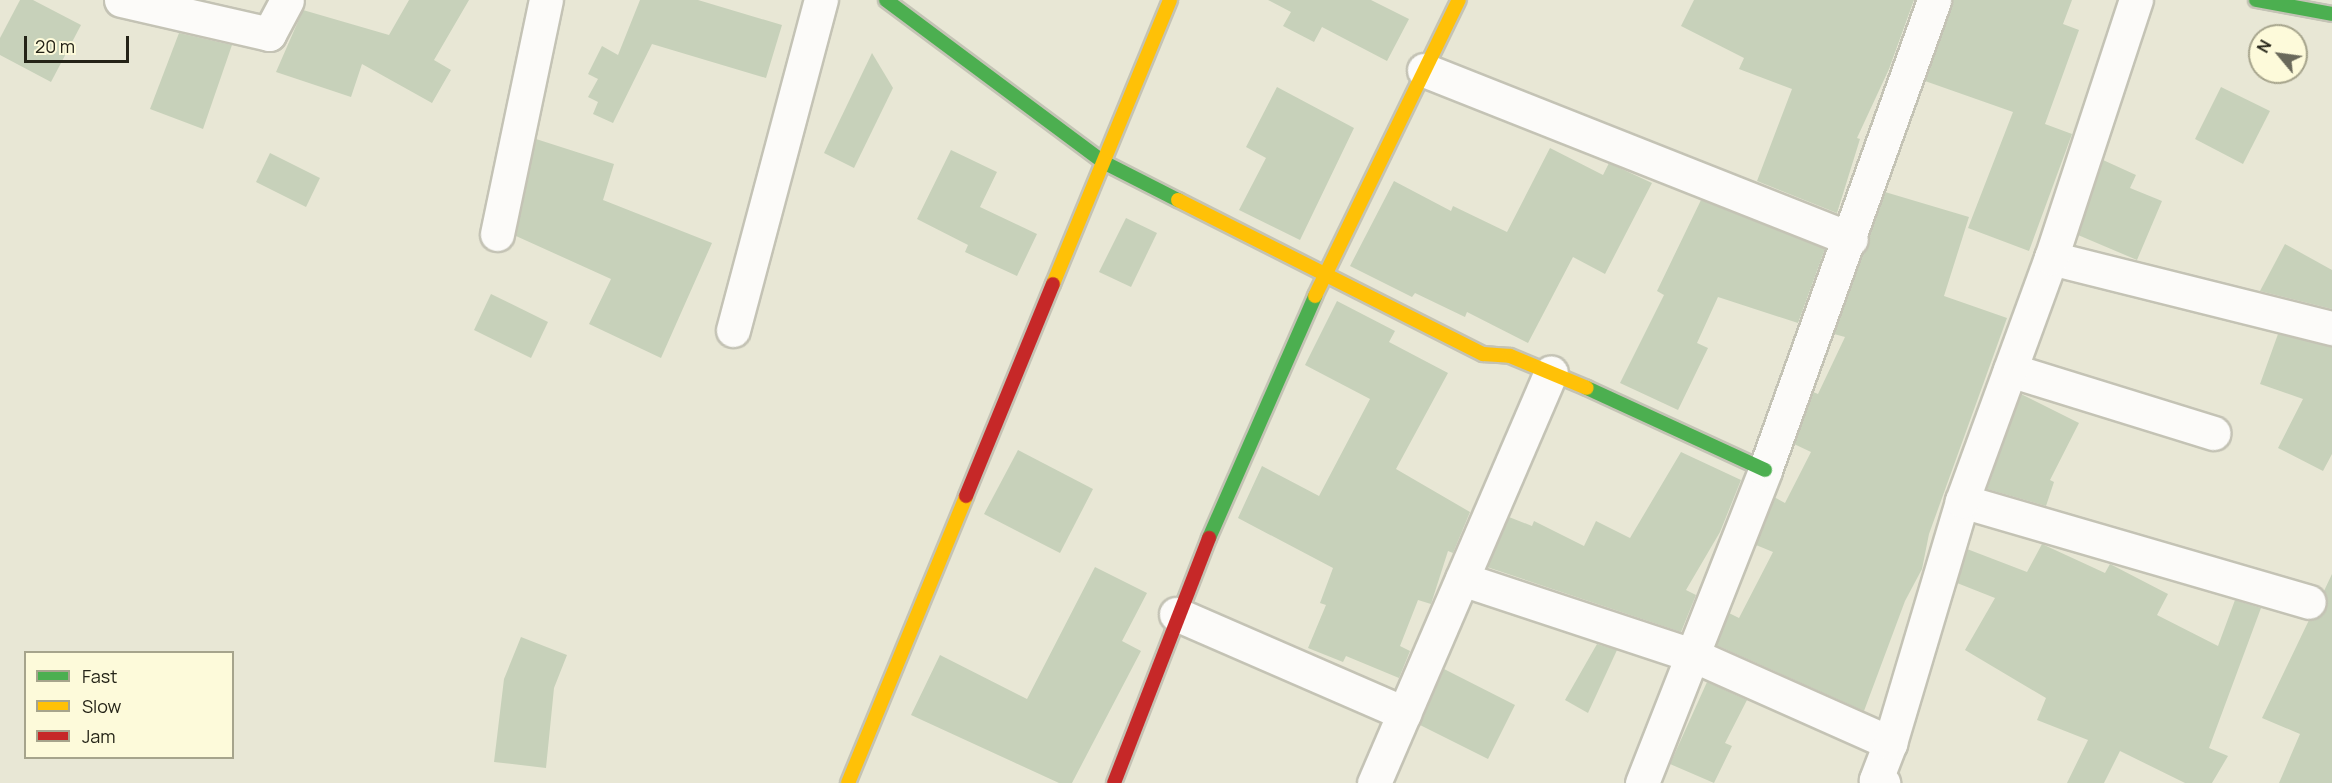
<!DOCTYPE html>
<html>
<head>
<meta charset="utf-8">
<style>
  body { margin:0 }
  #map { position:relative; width:2332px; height:783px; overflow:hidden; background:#e8e7d5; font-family:Manrope,sans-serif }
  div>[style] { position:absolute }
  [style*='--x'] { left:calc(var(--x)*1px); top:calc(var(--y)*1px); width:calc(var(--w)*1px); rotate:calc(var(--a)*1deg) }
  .building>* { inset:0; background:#c7d1ba }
  .roads { filter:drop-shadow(2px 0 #c4c3b5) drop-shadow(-2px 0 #c4c3b5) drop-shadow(0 2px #c4c3b5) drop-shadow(0 -2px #c4c3b5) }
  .street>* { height:33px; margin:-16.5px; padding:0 16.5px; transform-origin:16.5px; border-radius:16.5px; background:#fcfbf9 }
  .fast>* { height:14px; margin:-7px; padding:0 7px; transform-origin:7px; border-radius:7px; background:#4caf50 }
  .slow>* { height:14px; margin:-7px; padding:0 7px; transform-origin:7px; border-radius:7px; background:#ffc107 }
  .jam>* { height:14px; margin:-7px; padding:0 7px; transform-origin:7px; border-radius:7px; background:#c62828 }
  span { translate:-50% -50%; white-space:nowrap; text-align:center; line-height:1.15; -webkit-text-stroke:4.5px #fdfada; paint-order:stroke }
  .legend { position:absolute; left:24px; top:651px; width:210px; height:108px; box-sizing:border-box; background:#fdfada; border:2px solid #a6a48c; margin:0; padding:8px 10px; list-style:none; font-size:18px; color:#242317 }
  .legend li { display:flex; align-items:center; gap:12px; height:30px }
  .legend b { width:30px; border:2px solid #a6a48c }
  .north { position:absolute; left:2248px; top:24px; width:60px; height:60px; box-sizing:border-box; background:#fdfada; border:2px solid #a6a48c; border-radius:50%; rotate:299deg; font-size:16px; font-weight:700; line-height:24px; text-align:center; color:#242317 }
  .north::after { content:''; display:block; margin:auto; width:21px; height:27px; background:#69685a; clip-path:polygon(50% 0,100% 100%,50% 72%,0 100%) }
  .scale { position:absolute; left:24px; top:36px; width:105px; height:27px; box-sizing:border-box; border:3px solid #242317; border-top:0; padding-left:8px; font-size:18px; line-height:21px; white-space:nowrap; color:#242317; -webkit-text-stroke:4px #fdfada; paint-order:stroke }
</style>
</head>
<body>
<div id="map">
  <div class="building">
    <div style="clip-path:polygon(20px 0,33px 0,81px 25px,51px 82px,0 55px,0 38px)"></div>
    <div style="clip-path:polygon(409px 0,469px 0,434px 60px,451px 70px,432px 103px,362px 64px,351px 97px,276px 72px,303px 10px,389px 35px)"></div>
    <div style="clip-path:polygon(640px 0,698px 0,782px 25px,766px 78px,652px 44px,613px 123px,593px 114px,598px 102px,588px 97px,598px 79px,588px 74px,602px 46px,618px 55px)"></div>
    <div style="clip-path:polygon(1268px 0,1371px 0,1409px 19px,1387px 61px,1322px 27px,1314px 42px,1283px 26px,1291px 12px)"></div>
    <div style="clip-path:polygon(1694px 0,1914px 0,1889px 69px,1857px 138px,1860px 139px,1837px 213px,1757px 181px,1792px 89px,1739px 69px,1744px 58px,1681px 26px)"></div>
    <div style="clip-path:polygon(1952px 0,2072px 0,2063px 24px,2079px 30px,2045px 124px,2072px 134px,2029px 251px,1968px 228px,2013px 112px,1925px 81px)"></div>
    <div style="clip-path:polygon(179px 33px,232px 45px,203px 129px,150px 109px)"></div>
    <div style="clip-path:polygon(872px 53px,893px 88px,854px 168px,824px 153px)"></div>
    <div style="clip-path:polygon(1277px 87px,1354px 128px,1300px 240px,1239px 210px,1266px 158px,1246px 147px)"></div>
    <div style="clip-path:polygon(2221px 87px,2270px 111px,2243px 164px,2195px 139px)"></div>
    <div style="clip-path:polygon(536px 139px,614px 164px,603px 200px,712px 243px,661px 358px,589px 324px,611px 279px,516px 236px)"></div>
    <div style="clip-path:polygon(1550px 148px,1603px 175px,1609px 163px,1652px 183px,1605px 274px,1573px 257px,1528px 343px,1467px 312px,1465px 317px,1415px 293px,1412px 297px,1350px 266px,1394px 181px,1451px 211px,1453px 206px,1507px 232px)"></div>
    <div style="clip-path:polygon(951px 150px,997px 172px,980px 207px,1037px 234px,1017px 276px,965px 252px,968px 245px,917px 219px)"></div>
    <div style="clip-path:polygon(270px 153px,320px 178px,306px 207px,256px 182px)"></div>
    <div style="clip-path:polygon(2103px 160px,2136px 175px,2130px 188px,2162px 201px,2137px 260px,2078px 235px)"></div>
    <div style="clip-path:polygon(1885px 192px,1969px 217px,1944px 296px,2007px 318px,1929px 534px,1922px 569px,1905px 601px,1864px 711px,1716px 645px,1729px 613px,1739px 618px,1773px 552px,1756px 545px,1774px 497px,1785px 503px,1811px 452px,1794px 444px,1813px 392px,1818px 394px,1845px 337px,1834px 334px)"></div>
    <div style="clip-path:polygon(1701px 200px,1825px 249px,1798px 323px,1718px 297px,1697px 343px,1708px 348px,1678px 410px,1620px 383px,1664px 295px,1657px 291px)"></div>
    <div style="clip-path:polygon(1126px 218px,1157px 233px,1131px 287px,1099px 272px)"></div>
    <div style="clip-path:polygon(2285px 244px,2332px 270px,2332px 309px,2260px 291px)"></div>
    <div style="clip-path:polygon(491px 294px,548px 322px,531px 358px,474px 330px)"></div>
    <div style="clip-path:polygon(1337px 301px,1395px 331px,1389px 342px,1448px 373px,1396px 469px,1470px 512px,1453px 553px,1448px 551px,1431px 604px,1418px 600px,1400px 646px,1410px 651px,1399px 678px,1346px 656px,1343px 662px,1308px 648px,1326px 605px,1320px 603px,1333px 568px,1238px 518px,1262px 466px,1319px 496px,1370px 399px,1305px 365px)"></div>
    <div style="clip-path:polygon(2278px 334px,2332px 346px,2332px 454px,2323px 471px,2278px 448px,2303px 399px,2260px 384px)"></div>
    <div style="clip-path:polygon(2021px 394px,2079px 423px,2050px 480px,2054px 482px,2046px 506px,1987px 489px)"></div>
    <div style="clip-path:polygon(1018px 450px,1093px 489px,1060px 553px,984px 514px)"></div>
    <div style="clip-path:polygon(1681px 452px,1741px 480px,1720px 532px,1686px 590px,1696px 595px,1681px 632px,1487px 567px,1509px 517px,1532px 526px,1534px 521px,1584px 546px,1596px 521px,1630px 538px)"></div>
    <div style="clip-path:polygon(2042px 544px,2105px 573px,2110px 564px,2168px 594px,2157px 615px,2218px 646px,2235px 600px,2261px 608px,2209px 748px,2228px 756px,2212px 783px,2185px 783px,2120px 751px,2104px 783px,2067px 783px,2088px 740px,2037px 720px,2046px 698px,1965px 650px,1995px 598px,1957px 583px,1967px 549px,2027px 572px)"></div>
    <div style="clip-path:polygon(1095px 567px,1147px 593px,1122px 641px,1141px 651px,1072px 783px,1059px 783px,911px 715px,940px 655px,1027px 699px)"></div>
    <div style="clip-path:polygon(2332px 574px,2332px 783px,2279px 783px,2300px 734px,2262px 718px,2309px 620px,2327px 608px,2324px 591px)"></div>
    <div style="clip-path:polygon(521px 637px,567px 655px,554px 688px,546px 768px,494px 762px,504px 679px)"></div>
    <div style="clip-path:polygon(1597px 644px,1617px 650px,1588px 713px,1565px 700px)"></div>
    <div style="clip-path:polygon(1444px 669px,1515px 705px,1488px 759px,1420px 725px)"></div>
    <div style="clip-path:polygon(1707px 682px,1747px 700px,1725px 743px,1732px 746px,1714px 783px,1670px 764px)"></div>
  </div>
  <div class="roads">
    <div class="street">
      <div style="--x:121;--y:0;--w:152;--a:12.9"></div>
      <div style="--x:269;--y:34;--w:38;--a:-62"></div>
      <div style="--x:1424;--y:70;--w:459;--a:21.6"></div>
      <div style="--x:497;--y:234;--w:239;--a:-78.2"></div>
      <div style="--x:2051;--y:258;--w:290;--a:14"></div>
      <div style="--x:733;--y:330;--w:342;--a:-75.1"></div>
      <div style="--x:2010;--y:370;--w:213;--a:17.2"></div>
      <div style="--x:1962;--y:501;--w:361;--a:16.2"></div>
      <div style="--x:1462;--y:579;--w:245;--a:18.3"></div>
      <div style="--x:1695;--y:656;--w:214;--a:24"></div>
      <div style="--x:1890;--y:743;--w:40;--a:111"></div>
      <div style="--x:1876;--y:780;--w:8;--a:23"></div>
      <div style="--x:1176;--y:614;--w:249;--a:23.5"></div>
      <div style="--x:1890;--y:743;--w:252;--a:-73.4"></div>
      <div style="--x:1962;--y:501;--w:259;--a:-69.9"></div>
      <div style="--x:2051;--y:258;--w:272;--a:-71.8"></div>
      <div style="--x:1374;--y:783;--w:447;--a:-66.7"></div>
      <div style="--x:1642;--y:783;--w:336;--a:-68.5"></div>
      <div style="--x:1765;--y:470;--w:499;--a:-70.2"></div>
    </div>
    <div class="fast">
      <div style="--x:886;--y:0;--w:271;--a:36.7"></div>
      <div style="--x:1103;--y:162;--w:84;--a:26.9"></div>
      <div style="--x:2256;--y:0;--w:77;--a:10.4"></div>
      <div style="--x:1587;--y:388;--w:196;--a:24.7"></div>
      <div style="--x:1209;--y:538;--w:264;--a:-66.3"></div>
    </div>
    <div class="slow">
      <div style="--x:1178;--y:200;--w:342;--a:26.8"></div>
      <div style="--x:1483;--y:354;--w:27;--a:4"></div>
      <div style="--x:1510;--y:356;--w:83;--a:22.6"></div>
      <div style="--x:1053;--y:284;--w:307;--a:-67.6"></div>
      <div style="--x:1315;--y:296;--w:329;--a:-64.1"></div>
      <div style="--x:848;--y:783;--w:310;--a:-67.6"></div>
    </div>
    <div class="jam">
      <div style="--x:966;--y:496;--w:229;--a:-67.7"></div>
      <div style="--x:1114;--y:783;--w:263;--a:-68.8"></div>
    </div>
  </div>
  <ul class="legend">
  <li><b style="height:8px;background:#4caf50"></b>Fast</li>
  <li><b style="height:8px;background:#ffc107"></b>Slow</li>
  <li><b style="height:8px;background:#c62828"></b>Jam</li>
  </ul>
  <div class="north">N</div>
  <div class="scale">20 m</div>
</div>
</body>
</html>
